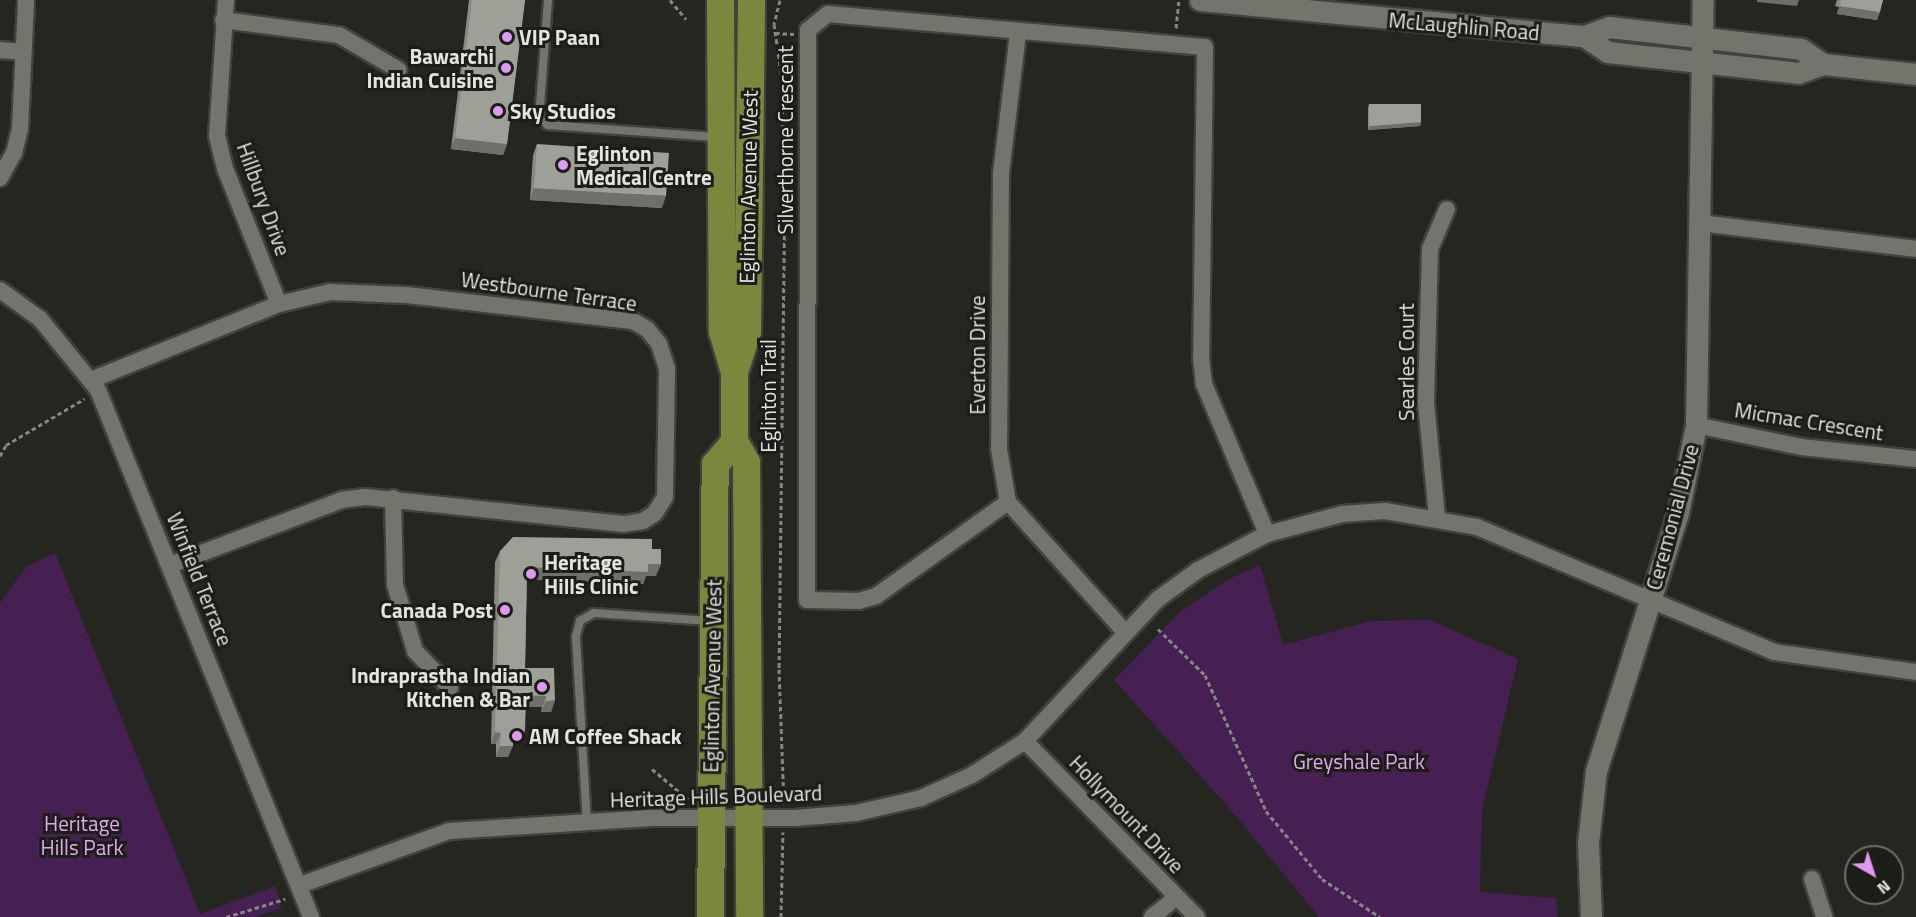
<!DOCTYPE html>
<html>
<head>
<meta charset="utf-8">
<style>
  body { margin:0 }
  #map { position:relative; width:1916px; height:917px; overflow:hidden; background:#252620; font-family:"Titillium Web",sans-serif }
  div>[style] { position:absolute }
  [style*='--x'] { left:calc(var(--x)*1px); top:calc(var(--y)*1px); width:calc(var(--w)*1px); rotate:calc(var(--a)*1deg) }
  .green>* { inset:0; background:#462052 }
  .path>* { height:3px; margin-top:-1.5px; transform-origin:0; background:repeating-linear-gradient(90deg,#868782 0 4.5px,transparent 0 7.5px) }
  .roads { filter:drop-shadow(2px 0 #41423d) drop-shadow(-2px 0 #41423d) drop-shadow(0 2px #41423d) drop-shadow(0 -2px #41423d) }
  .service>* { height:8px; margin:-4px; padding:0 4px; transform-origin:4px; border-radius:4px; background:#73756d }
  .minor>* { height:16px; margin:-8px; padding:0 8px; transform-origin:8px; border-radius:8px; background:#73756d }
  .tertiary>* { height:21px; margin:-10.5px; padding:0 10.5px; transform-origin:10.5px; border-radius:10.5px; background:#73756d }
  .primary>* { height:27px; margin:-13.5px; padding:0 13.5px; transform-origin:13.5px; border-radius:13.5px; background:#7c873d }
  .wall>* { inset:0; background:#888a82 }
  .shaded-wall>* { inset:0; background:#6f706a }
  .building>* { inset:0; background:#9ea097 }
  .dots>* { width:16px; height:16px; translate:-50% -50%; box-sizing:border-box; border:3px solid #1b1d16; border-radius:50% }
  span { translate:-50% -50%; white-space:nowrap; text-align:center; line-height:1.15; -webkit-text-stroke:6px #1b1d16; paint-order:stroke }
  .street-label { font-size:21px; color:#e3e4e0 }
  .poi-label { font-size:21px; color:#e3e4e0; font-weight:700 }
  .left { translate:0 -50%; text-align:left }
  .right { translate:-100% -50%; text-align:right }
  .park-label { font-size:21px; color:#e1a7f3 }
  .north { position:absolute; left:1844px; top:845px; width:60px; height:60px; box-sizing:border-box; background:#1b1d16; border:2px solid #6b6d67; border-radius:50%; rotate:141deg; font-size:16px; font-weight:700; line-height:24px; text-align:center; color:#e3e4e0 }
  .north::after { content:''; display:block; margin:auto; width:21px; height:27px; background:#dd99f3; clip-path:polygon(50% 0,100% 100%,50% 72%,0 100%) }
</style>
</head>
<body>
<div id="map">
  <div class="green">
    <div style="clip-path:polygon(55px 553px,200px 914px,275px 886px,281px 908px,255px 917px,0 917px,0 603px,26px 567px)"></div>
    <div style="clip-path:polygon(1260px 565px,1283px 645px,1371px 621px,1430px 620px,1518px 659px,1482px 811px,1480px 892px,1556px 898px,1558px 917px,1319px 917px,1231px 810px,1114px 680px,1180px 612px,1227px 580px)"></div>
  </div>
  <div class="path">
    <div style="--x:670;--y:0;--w:25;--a:50"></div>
    <div style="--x:780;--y:0;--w:25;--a:104"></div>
    <div style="--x:774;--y:24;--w:49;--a:81.7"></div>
    <div style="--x:781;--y:72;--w:111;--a:87.9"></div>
    <div style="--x:785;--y:183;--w:486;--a:90.7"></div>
    <div style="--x:779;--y:669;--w:135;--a:87.9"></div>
    <div style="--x:1176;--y:28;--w:28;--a:-84"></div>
    <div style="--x:775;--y:33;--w:19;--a:3"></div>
    <div style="--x:0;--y:456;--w:13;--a:-61"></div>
    <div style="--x:6;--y:445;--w:91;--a:-30.5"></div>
    <div style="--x:1158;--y:629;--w:66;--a:44.4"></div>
    <div style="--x:1205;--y:675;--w:149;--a:65.8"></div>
    <div style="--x:1266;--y:811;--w:88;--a:50.5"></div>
    <div style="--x:1322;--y:879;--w:69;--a:33.2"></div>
    <div style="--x:652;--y:769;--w:47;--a:39.8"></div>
    <div style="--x:226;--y:917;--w:62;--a:-17"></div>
    <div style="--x:781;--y:917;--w:85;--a:-88.7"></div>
  </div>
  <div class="roads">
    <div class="service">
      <div style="--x:548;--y:0;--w:119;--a:94.3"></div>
      <div style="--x:539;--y:119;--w:11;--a:34"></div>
      <div style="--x:548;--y:125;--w:168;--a:4.1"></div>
      <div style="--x:587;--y:823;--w:187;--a:-93.4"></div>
      <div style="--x:576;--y:636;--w:16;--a:-75"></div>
      <div style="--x:580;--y:621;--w:16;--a:-30"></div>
      <div style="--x:594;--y:613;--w:116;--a:3.9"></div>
    </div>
    <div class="minor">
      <div style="--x:226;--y:0;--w:136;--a:93.8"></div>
      <div style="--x:217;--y:136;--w:36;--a:76"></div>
      <div style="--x:226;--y:171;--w:143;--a:68.3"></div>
      <div style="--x:223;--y:20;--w:117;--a:7.4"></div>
      <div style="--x:339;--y:35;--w:69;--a:30.3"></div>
      <div style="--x:1018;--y:33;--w:142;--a:96.9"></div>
      <div style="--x:1001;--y:174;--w:275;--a:90.4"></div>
      <div style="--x:999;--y:449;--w:54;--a:80.4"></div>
      <div style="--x:1008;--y:502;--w:176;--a:48"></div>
      <div style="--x:0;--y:50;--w:21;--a:5"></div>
      <div style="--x:0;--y:178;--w:29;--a:-61"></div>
      <div style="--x:14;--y:153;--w:25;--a:-76"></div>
      <div style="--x:20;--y:129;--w:129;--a:-87.3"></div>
      <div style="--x:1699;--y:223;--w:219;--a:6.8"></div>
      <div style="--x:0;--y:290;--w:49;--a:35.9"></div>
      <div style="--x:40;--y:319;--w:92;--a:50.8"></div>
      <div style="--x:98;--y:390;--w:568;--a:67.99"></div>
      <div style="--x:91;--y:380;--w:203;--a:-22"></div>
      <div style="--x:279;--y:304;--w:52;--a:-13.2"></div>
      <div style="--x:330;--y:292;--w:77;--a:2.2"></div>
      <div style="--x:407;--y:295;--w:227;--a:6.6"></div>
      <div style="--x:633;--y:321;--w:16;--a:30"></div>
      <div style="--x:647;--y:329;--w:19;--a:51"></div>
      <div style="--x:659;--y:344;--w:25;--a:72"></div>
      <div style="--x:667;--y:368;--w:129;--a:90.9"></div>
      <div style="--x:665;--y:497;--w:19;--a:122"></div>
      <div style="--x:655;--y:513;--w:14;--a:146"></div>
      <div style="--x:643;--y:521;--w:20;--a:171"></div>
      <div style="--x:623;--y:524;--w:259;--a:-174"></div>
      <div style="--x:365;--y:497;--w:23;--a:173"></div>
      <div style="--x:342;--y:500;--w:184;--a:159.3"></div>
      <div style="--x:1696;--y:425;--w:107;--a:11.8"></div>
      <div style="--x:1801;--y:447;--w:116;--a:6"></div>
      <div style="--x:393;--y:498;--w:87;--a:88.7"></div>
      <div style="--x:395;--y:585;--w:69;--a:73.1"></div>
      <div style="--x:415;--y:651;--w:51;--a:46.6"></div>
      <div style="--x:1008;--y:502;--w:162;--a:144.5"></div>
      <div style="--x:876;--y:596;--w:18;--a:164"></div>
      <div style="--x:859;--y:601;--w:52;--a:-178.9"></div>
      <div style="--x:807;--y:600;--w:570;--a:-89.9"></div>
      <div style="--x:808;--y:30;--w:26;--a:-39"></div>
      <div style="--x:828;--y:14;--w:378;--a:5"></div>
      <div style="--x:1205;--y:47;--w:310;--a:90.7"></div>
      <div style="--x:1201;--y:357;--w:27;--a:84"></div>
      <div style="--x:1204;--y:384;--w:163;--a:67.2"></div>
      <div style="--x:1437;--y:517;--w:116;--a:-95.5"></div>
      <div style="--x:1426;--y:402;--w:153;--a:-88.5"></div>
      <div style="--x:1430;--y:249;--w:43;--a:-67"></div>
      <div style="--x:1025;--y:741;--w:246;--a:45.7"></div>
      <div style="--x:1812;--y:879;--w:40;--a:72"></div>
      <div style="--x:300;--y:885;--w:158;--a:-19.9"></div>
      <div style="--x:449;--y:831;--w:203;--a:-3.7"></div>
      <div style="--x:652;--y:818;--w:143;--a:0"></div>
      <div style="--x:795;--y:818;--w:61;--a:-4.7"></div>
      <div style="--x:856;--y:813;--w:67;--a:-13"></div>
      <div style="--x:921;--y:798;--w:56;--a:-24.3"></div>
      <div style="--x:972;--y:775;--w:63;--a:-32.7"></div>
      <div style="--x:1025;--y:741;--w:195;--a:-46.9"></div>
      <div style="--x:1158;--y:599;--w:49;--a:-35.9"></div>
      <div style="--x:1198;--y:570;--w:78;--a:-27.6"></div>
      <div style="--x:1267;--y:534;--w:78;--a:-14.9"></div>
      <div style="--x:1342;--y:514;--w:43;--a:-4"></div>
      <div style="--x:1385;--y:511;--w:93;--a:9.9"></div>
      <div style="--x:1477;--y:527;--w:322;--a:22.8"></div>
      <div style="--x:1774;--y:652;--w:143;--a:8"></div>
      <div style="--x:1152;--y:917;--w:32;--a:-39"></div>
    </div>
    <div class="tertiary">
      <div style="--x:1200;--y:0;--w:386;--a:5.4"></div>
      <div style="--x:1584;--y:36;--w:27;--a:-20"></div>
      <div style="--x:1609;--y:27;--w:193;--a:6.5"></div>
      <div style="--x:1801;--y:49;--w:27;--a:34"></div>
      <div style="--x:1584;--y:36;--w:29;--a:34"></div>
      <div style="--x:1608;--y:52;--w:55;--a:6.2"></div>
      <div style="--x:1663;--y:58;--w:136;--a:6.3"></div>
      <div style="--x:1798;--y:73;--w:27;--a:-20"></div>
      <div style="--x:1823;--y:64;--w:94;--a:6.1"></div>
      <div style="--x:1591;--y:917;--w:74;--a:-92.3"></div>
      <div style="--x:1588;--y:843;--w:72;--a:-83.7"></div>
      <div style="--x:1596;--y:771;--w:271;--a:-72.4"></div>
      <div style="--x:1678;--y:513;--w:90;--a:-78.4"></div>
      <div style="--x:1696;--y:425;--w:425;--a:-89.1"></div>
    </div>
    <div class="primary">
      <div style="--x:720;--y:0;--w:331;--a:89.7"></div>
      <div style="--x:722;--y:331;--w:43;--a:73.7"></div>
      <div style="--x:734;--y:372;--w:69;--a:90"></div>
      <div style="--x:734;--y:441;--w:24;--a:60"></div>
      <div style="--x:746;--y:462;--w:455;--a:89.6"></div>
      <div style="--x:734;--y:372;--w:43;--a:-72.4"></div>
      <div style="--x:747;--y:331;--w:331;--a:-89.3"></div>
      <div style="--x:710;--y:917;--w:453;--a:-89.4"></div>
      <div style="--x:715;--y:464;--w:30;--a:-50"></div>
    </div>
  </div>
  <div class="wall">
    <div style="clip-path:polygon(469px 0,525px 0,507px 144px,503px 155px,451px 149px)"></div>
    <div style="clip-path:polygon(1837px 0,1883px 0,1877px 20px,1837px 14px,1839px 7px,1835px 6px)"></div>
    <div style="clip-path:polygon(1369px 104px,1421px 122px,1420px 126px,1368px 130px,1368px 108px)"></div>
    <div style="clip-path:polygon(537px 144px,662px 208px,530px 200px,533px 155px)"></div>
    <div style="clip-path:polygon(652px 549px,656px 576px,646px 576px,643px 584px,527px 579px,525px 668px,555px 700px,551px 712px,541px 712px,542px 707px,526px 707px,521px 743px,513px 743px,508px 757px,496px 757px,496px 744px,491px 744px,495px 562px,500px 551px)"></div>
  </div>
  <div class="shaded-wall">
    <div style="clip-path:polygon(1757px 0,1799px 0,1797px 6px,1757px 2px)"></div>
    <div style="clip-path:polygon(1840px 6px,1880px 12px,1877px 20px,1837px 14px)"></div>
    <div style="clip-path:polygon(1421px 122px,1420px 126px,1368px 130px,1369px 126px)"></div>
    <div style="clip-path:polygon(455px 138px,507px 144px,503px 155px,451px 149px)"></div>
    <div style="clip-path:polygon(534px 188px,666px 196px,662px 208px,530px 200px)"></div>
    <div style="clip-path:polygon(648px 564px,661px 564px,656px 576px,646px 576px,643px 584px,523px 579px,527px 567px)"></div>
    <div style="clip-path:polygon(526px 695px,546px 696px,542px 707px,522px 707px)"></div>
    <div style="clip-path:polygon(555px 700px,551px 712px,541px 712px,546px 701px)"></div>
    <div style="clip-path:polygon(513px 731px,525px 731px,521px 743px,509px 743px)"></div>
    <div style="clip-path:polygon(495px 732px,501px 733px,496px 744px,491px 744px)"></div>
    <div style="clip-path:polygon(500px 746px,513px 746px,508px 757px,496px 757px)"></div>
  </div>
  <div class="building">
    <div style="clip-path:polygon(472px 0,525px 0,507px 144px,455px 138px)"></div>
    <div style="clip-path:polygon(1841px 0,1883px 0,1880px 12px,1840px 6px)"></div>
    <div style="clip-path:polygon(1369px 104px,1421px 104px,1421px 122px,1369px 126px)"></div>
    <div style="clip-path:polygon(537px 144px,669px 153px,666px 196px,534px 188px)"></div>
    <div style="clip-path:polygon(513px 537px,652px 539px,652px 549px,661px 549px,661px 564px,648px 564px,648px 572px,527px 567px,525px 668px,554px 668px,555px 700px,546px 701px,546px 696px,526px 695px,525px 731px,513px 731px,513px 746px,500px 746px,501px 733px,495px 732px,500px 551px)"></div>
  </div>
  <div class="dots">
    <div style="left:507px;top:37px;background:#dd99f3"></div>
    <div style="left:506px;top:68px;background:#dd99f3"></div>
    <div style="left:498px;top:111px;background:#dd99f3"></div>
    <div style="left:563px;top:165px;background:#dd99f3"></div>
    <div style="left:531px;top:574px;background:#dd99f3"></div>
    <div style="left:505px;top:610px;background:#dd99f3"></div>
    <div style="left:542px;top:687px;background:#dd99f3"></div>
    <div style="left:517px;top:736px;background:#dd99f3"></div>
  </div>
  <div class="street-label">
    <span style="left:1464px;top:26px;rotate:5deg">McLaughlin Road</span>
    <span style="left:785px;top:140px;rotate:-90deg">Silverthorne Crescent</span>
    <span style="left:748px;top:187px;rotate:-89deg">Eglinton Avenue West</span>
    <span style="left:264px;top:199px;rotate:70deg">Hillbury Drive</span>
    <span style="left:549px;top:291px;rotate:8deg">Westbourne Terrace</span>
    <span style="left:977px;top:355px;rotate:-90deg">Everton Drive</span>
    <span style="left:1406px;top:362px;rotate:-90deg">Searles Court</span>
    <span style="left:768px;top:396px;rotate:-90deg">Eglinton Trail</span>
    <span style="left:1809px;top:421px;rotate:9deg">Micmac Crescent</span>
    <span style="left:1672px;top:517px;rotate:-75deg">Ceremonial Drive</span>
    <span style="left:200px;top:579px;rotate:68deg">Winfield Terrace</span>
    <span style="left:712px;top:676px;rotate:-89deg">Eglinton Avenue West</span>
    <span style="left:716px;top:796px;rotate:-2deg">Heritage Hills Boulevard</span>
    <span style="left:1127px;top:814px;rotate:46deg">Hollymount Drive</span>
  </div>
  <div class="poi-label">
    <span class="left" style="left:519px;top:37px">VIP Paan</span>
    <span class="right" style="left:494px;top:68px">Bawarchi<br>Indian Cuisine</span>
    <span class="left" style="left:510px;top:111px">Sky Studios</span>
    <span class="left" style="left:576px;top:165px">Eglinton<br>Medical Centre</span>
    <span class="left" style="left:544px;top:574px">Heritage<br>Hills Clinic</span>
    <span class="right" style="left:493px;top:610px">Canada Post</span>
    <span class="right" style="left:530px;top:687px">Indraprastha Indian<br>Kitchen &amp; Bar</span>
    <span class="left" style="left:529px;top:736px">AM Coffee Shack</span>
  </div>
  <div class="park-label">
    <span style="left:1359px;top:761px">Greyshale Park</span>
    <span style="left:82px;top:835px">Heritage<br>Hills Park</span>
  </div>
  <div class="north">N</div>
</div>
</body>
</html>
